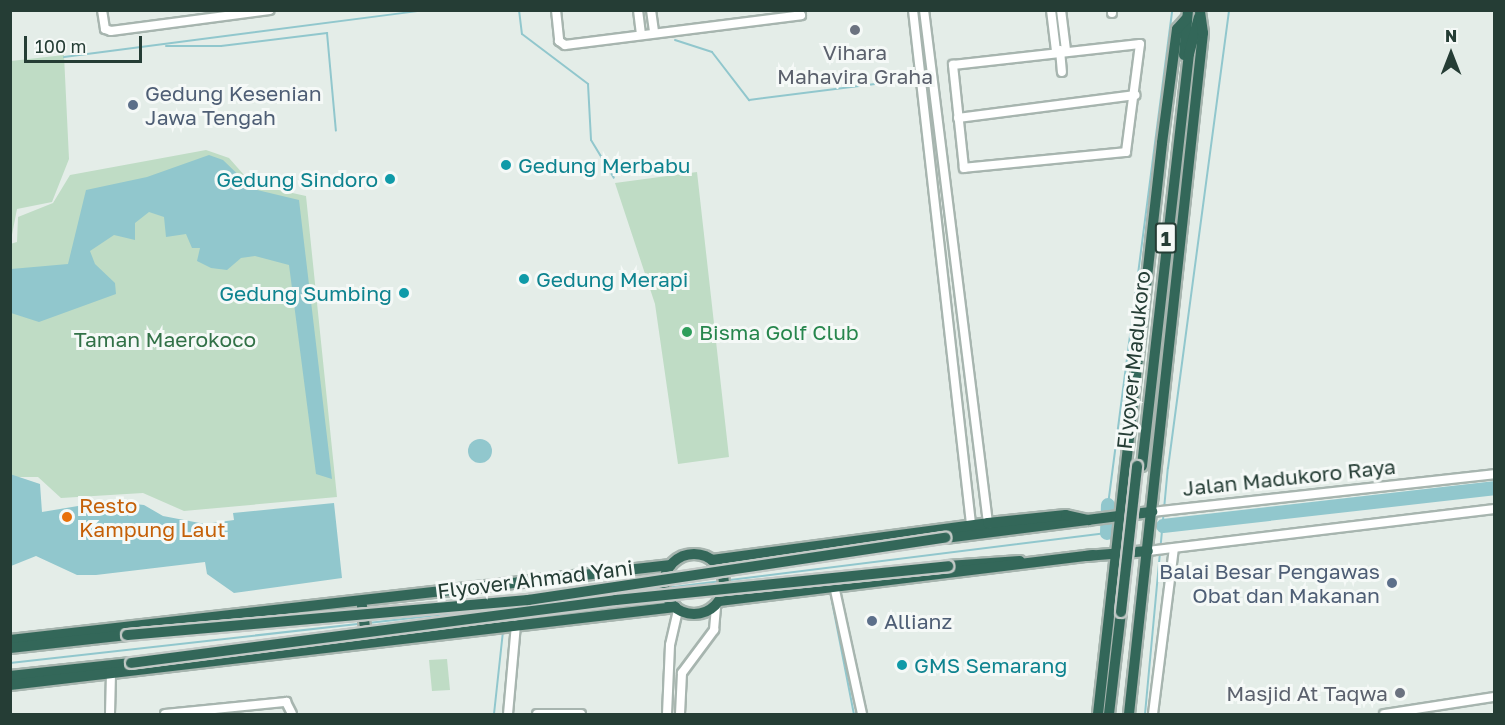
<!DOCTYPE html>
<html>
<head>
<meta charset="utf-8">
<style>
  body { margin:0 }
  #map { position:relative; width:1505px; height:725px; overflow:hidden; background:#e4ede8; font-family:"Golos Text",sans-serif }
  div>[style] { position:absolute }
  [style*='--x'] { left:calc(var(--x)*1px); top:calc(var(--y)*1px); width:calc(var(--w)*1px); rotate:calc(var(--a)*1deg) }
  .green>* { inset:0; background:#bfdcc5 }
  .water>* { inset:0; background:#91c7cd }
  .round { border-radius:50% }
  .stream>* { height:2px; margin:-1px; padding:0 1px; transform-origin:1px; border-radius:1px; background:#91c7cd }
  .river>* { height:14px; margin:-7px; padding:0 7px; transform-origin:7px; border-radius:7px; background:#91c7cd }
  .roads { filter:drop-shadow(2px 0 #a7b5af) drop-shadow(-2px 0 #a7b5af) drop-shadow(0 2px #a7b5af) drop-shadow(0 -2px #a7b5af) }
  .minor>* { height:8px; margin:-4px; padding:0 4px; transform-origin:4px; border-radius:4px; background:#fff }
  .highway>* { height:10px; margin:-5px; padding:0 5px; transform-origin:5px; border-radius:5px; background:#336759 }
  .highway>.ring { margin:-5px; padding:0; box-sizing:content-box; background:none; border:10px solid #336759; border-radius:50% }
  .bridges { filter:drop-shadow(2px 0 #c2c9c6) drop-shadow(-2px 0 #c2c9c6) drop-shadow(0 2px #c2c9c6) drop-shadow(0 -2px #c2c9c6) }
  .highway-bridge>* { height:10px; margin:-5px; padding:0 5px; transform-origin:5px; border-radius:5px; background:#336759 }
  .dots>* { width:16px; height:16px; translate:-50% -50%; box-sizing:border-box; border:3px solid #f5f9f7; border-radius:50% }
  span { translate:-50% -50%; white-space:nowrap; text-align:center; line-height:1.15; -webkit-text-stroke:6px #f5f9f7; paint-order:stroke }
  .shield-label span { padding:2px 4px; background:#f5f9f7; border:2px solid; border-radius:4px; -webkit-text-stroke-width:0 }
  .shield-label { font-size:20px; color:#253d35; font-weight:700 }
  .worship-label { font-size:21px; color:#5b616d }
  .right { translate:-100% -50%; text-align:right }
  .service-label { font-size:21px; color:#4e5e75 }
  .left { translate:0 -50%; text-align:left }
  .culture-label { font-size:21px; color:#0d838f }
  .leisure-label { font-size:21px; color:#27864d }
  .park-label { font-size:21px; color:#327147 }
  .street-label { font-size:21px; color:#253d35 }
  .food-label { font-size:21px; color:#c56008 }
  .frame { position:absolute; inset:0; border:12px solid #253d35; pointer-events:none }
  .north { position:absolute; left:1421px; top:24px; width:60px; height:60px; -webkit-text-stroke:4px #f5f9f7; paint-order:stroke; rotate:0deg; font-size:16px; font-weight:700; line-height:24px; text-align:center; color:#253d35 }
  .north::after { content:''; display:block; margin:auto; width:21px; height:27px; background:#253d35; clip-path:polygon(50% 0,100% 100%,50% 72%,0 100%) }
  .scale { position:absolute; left:24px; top:36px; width:118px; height:27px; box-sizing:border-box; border:3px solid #253d35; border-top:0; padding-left:8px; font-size:18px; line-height:21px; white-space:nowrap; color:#253d35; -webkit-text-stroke:4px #f5f9f7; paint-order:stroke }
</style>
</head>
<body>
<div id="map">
  <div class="green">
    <div style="clip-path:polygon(64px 55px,69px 159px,52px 202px,17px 209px,11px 240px,11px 61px)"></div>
    <div style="clip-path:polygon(206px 150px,229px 158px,252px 184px,306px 196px,337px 497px,184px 511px,143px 493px,61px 498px,38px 477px,11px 477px,10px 244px,17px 242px,18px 217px,53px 203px,70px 175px)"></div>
    <div style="clip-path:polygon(697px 172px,729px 457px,678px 464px,655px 304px,615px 183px)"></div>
    <div style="clip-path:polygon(447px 659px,450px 690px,432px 691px,429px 660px)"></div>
  </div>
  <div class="water">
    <div style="clip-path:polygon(209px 155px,223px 160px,253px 189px,299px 200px,332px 479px,316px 474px,289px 265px,255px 256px,241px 258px,227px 270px,211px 268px,197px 261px,200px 248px,192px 248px,186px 234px,166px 237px,164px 217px,149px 212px,135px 223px,135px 240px,114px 235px,90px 251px,95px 264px,115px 283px,116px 294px,39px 322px,11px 313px,11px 269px,68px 264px,86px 190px,147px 177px)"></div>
    <div class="round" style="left:468px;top:439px;width:24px;height:24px"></div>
    <div style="clip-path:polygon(10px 474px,40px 484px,42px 512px,108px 501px,144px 505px,163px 516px,205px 524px,234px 520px,233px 513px,334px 503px,342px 578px,234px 593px,207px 574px,205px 562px,96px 575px,77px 575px,36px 556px,11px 566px)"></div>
  </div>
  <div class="stream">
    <div style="--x:519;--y:10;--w:24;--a:83"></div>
    <div style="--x:522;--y:34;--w:83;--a:37.1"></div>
    <div style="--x:588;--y:84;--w:56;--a:86.9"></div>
    <div style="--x:591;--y:140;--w:44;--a:58.8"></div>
    <div style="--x:675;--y:40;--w:39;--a:18"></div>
    <div style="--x:712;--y:52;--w:61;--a:52.4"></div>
    <div style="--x:749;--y:100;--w:159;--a:-7.2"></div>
    <div style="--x:166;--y:46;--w:55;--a:0"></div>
    <div style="--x:221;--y:46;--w:107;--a:-7"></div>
    <div style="--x:327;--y:33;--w:98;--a:84.8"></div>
    <div style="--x:64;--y:57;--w:364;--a:-7.4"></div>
    <div style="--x:1108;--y:505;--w:499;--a:-82.6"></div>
    <div style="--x:830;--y:591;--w:125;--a:79"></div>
    <div style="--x:553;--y:602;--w:558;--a:-7.1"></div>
    <div style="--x:368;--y:623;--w:151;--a:-6.5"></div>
    <div style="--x:10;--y:663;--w:352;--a:-6.4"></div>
    <div style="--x:494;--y:714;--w:83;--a:-83.8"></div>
    <div style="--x:1145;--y:714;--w:247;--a:-84.7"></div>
    <div style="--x:1168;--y:468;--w:462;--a:-82.4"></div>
  </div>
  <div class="river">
    <div style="--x:1163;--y:526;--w:333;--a:-6.5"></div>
    <div style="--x:1107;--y:533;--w:28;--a:-88"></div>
  </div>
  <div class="roads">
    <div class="minor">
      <div style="--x:102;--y:10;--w:19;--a:81"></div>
      <div style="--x:105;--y:29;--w:6;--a:18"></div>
      <div style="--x:111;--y:31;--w:160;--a:-7.5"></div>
      <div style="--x:556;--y:10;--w:31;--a:84"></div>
      <div style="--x:559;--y:41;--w:7;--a:34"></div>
      <div style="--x:565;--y:45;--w:238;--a:-7.2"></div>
      <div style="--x:638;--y:10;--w:24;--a:83"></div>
      <div style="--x:651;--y:10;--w:22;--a:82"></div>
      <div style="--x:913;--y:10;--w:517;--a:83.56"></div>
      <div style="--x:924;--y:10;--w:517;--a:82.89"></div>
      <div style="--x:1051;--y:10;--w:41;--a:83"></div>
      <div style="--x:1061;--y:10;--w:40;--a:82.9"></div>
      <div style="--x:1112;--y:10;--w:3;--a:90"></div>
      <div style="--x:1140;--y:44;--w:109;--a:97.4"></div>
      <div style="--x:1126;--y:152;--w:163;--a:174.4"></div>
      <div style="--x:964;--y:168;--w:104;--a:-96.1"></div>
      <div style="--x:953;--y:65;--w:188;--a:-6.4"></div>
      <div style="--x:1060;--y:50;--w:22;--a:85"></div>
      <div style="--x:958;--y:118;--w:179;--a:-7.4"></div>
      <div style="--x:1152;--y:512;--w:344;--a:-6.3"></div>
      <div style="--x:1148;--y:551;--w:349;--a:-6.9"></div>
      <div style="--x:835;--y:590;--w:127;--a:77.7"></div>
      <div style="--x:110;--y:714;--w:40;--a:-88.6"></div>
      <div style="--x:165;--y:714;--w:122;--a:-5.7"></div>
      <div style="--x:286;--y:702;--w:13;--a:63"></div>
      <div style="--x:508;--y:714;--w:90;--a:-84.9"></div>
      <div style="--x:537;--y:714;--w:44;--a:0"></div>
      <div style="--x:667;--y:714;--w:69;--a:-87.5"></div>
      <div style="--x:670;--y:645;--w:36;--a:-77"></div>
      <div style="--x:680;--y:714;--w:41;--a:-87.2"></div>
      <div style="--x:682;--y:673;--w:54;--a:-53.3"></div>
      <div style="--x:714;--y:630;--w:25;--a:-85"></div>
      <div style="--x:1153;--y:714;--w:167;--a:-82.8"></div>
      <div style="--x:1384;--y:714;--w:111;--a:-8.8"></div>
    </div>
    <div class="highway">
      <div style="--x:1184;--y:55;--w:45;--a:-84.9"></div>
      <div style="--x:1142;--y:466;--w:415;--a:-83.5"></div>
      <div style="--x:1189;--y:54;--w:38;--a:-75"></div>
      <div style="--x:945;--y:538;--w:209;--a:-7.2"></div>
      <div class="ring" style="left:664px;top:554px;width:50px;height:50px"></div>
      <div style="--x:1086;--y:556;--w:62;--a:-4.6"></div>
      <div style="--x:712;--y:560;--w:278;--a:-7.6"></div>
      <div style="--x:988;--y:523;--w:78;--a:-5.9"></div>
      <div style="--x:1066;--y:515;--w:23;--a:13"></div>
      <div style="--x:948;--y:566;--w:72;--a:-4"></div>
      <div style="--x:719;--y:601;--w:377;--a:-7"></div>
      <div style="--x:362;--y:606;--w:35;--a:82"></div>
      <div style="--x:10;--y:640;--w:665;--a:-6.47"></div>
      <div style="--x:10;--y:648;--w:118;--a:-6.3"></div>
      <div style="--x:10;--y:676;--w:122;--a:-6.1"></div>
      <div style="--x:10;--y:685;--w:670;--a:-6.69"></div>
      <div style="--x:1098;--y:714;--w:575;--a:-83.6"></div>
      <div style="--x:1162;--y:143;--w:115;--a:-82.5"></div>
      <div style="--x:1177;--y:29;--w:13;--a:-48"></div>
      <div style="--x:1109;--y:714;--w:103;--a:-83.3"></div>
      <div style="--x:1129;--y:714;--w:685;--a:-83.8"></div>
      <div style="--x:1203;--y:33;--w:21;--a:-98"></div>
    </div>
  </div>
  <div class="bridges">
    <div class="highway-bridge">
      <div style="--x:1121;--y:612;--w:147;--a:-83.7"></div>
      <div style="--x:127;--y:635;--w:403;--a:-5"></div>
      <div style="--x:528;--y:600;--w:422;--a:-8.5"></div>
      <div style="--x:131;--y:663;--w:489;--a:-7.4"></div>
      <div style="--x:616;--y:600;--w:334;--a:-5.8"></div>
    </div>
  </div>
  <div class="dots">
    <div style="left:855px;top:30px;background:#6b7280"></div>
    <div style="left:133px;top:105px;background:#5c6f8a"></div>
    <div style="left:506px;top:165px;background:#0f9aa8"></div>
    <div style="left:390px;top:179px;background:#0f9aa8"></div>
    <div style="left:524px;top:279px;background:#0f9aa8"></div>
    <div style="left:404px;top:293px;background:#0f9aa8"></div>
    <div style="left:687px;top:332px;background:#2e9e5b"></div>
    <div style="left:67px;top:517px;background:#e8710a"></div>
    <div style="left:1392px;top:583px;background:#5c6f8a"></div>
    <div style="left:872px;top:621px;background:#5c6f8a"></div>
    <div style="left:902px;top:665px;background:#0f9aa8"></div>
    <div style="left:1400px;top:693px;background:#6b7280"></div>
  </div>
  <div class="shield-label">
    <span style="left:1166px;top:238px">1</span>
  </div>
  <div class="worship-label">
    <span style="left:855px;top:64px">Vihara<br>Mahavira Graha</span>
    <span class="right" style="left:1388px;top:693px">Masjid At Taqwa</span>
  </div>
  <div class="service-label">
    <span class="left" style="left:145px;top:105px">Gedung Kesenian<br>Jawa Tengah</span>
    <span class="right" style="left:1380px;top:583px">Balai Besar Pengawas<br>Obat dan Makanan</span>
    <span class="left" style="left:884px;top:621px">Allianz</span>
  </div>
  <div class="culture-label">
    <span class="left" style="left:518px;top:165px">Gedung Merbabu</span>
    <span class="right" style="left:378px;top:179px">Gedung Sindoro</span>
    <span class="left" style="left:536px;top:279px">Gedung Merapi</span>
    <span class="right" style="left:392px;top:293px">Gedung Sumbing</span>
    <span class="left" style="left:914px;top:665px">GMS Semarang</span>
  </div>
  <div class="leisure-label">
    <span class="left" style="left:699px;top:332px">Bisma Golf Club</span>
  </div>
  <div class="park-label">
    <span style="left:165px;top:339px">Taman Maerokoco</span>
  </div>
  <div class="street-label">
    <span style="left:1133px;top:360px;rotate:-84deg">Flyover Madukoro</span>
    <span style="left:1289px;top:477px;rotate:-6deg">Jalan Madukoro Raya</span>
    <span style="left:535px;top:579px;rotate:-7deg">Flyover Ahmad Yani</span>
  </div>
  <div class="food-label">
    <span class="left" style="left:79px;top:517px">Resto<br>Kampung Laut</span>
  </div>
  <div class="frame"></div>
  <div class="north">N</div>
  <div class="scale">100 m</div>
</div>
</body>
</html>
